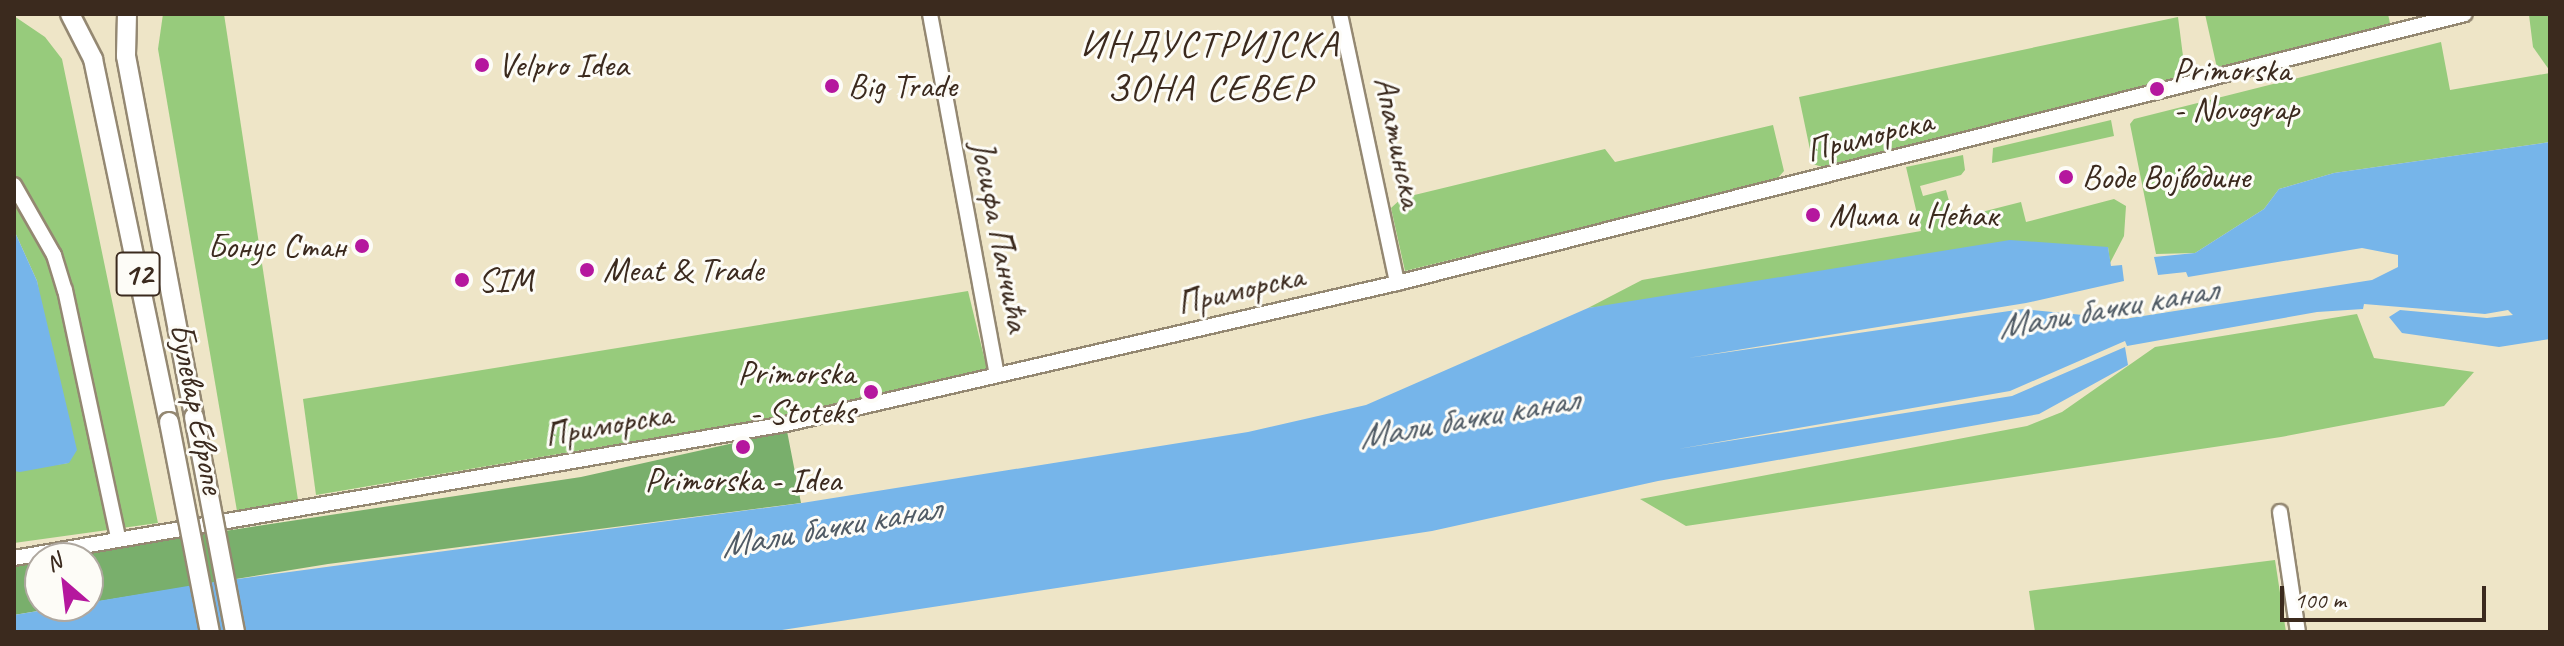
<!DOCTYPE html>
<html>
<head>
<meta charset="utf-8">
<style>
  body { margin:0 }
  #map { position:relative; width:2564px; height:646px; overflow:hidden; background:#eee5c7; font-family:Caveat,sans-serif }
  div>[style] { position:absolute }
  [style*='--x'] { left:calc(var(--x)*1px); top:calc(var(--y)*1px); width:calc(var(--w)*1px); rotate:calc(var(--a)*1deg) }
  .green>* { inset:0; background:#97cb7c }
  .forest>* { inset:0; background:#79af6c }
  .water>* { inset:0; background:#76b5ea }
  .roads { filter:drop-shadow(2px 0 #948872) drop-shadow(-2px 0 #948872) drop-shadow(0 2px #948872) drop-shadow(0 -2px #948872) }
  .minor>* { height:14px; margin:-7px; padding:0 7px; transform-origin:7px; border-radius:7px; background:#fff }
  .major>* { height:18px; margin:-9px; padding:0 9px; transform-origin:9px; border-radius:9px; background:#fff }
  .bridges { filter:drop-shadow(2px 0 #948872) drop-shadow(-2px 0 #948872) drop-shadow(0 2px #948872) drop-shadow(0 -2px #948872) }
  .major-bridge>* { height:18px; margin:-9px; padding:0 9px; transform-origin:9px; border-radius:9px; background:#fff }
  .dots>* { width:22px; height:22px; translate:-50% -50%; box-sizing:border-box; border:4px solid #fdfcf7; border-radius:50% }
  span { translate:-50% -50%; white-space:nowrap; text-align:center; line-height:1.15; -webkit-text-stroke:6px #fdfcf7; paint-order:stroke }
  .shield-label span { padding:2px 6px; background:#fdfcf7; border:2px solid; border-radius:6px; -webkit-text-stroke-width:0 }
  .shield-label { font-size:32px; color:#3b2a1e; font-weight:700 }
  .poi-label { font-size:34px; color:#3b2a1e }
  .left { translate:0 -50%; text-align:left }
  .right { translate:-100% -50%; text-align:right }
  .street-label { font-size:34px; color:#3b2a1e }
  .water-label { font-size:36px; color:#505b65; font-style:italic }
  .quarter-label { font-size:38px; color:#3b2a1e; letter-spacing:2px }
  .frame { position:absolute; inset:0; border:16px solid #3b2a1e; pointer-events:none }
  .north { position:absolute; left:24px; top:542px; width:80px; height:80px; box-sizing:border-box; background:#fdfcf7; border:2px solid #afa8a0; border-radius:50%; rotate:332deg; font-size:22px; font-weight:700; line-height:32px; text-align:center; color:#3b2a1e }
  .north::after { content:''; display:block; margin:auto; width:28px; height:36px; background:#b5179e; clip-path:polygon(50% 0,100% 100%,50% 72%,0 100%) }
  .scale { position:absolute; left:2280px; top:586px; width:206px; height:36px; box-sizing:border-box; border:4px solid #3b2a1e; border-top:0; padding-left:10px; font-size:24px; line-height:28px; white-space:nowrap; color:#3b2a1e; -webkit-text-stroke:6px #fdfcf7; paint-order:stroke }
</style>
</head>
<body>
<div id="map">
  <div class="green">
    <div style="clip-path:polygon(163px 14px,224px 14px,298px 500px,237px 511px,158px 49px)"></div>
    <div style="clip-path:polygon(2205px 14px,2388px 14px,2391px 28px,2217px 68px)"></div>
    <div style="clip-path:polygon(2550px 14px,2550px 71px,2533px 47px,2529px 15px)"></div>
    <div style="clip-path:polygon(14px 16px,45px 37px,62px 59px,158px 523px,14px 543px,14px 471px,68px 463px,37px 281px,14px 230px)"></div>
    <div style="clip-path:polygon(2178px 17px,2184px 64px,2180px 79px,1822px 167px,1813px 164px,1799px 97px)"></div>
    <div style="clip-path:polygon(2441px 42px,2450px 90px,2550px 73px,2550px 142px,2334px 173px,2279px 189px,2264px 209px,2195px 253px,2156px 254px,2130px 124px,2134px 119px)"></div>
    <div style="clip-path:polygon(2111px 120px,2114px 136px,1992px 163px,1993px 148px)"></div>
    <div style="clip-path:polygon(1773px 125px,1784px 171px,1776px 180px,1405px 271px,1391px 208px,1402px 198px,1605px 149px,1615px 162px)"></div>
    <div style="clip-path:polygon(1963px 155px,1965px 170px,1961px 175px,1920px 186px,1923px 196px,1946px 190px,1954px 219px,2021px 202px,2026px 222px,2114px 199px,2126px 206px,2124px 236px,2110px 263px,2108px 247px,1588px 308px,1642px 280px,1921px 231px,1906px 167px)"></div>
    <div style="clip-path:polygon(968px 291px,987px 369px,790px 415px,316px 495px,303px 399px)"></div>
    <div style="clip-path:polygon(2357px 314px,2374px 358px,2474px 372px,2444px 406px,2281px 437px,1686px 526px,1640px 499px,2027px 426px,2062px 412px,2155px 347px)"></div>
    <div style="clip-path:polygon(2275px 560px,2286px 632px,2035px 632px,2029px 591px)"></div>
  </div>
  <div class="forest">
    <div style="clip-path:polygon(787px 431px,801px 503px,328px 564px,88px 603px,88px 558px,47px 558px,581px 477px)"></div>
    <div style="clip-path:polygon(40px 559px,40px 606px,67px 606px,14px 615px,14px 563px)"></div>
  </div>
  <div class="water">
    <div style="clip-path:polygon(2550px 142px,2550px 339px,2499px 347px,2402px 333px,2389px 317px,2400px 310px,2487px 318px,2513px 315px,2508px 310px,2485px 314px,2364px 304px,2363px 309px,2317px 312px,2127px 346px,2125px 341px,2010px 391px,1678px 449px,2012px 396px,2125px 347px,2128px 365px,2039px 414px,1658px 481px,1432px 531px,769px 632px,14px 632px,14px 615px,200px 584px,802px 503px,1248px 432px,1366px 405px,1588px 308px,2010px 240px,2108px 247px,2111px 266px,2122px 265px,2124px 281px,2026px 303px,1688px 358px,2023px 309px,2124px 319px,2372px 280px,2398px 267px,2398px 255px,2362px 248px,2188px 277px,2186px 272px,2158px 275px,2154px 257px,2195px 253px,2264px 209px,2279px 189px,2334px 173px)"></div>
    <div style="clip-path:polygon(14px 230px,37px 281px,77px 450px,69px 463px,20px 472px,14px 471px)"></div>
  </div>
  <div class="roads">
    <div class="minor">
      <div style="--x:930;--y:14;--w:367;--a:79.5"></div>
      <div style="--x:1340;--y:14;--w:275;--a:78"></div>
      <div style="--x:14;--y:185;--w:81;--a:60.3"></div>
      <div style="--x:54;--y:255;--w:37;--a:73"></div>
      <div style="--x:65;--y:290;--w:253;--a:77.9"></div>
      <div style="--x:2280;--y:512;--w:121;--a:81.5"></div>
      <div style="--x:14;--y:558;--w:784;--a:-9.85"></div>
      <div style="--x:786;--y:424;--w:627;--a:-12.99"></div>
      <div style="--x:1397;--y:283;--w:1101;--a:-14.14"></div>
    </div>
    <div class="major">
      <div style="--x:70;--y:14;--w:51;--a:62.9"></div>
      <div style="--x:93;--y:59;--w:371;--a:78.2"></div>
      <div style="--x:127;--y:14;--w:42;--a:91.4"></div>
      <div style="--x:126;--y:56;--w:367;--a:79.3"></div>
    </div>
  </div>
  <div class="bridges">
    <div class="major-bridge">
      <div style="--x:194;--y:417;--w:219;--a:79.2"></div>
      <div style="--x:169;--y:422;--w:214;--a:79"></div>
    </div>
  </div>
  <div class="dots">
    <div style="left:482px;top:65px;background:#b5179e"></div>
    <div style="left:832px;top:86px;background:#b5179e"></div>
    <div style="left:2157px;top:89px;background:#b5179e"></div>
    <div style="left:2066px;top:177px;background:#b5179e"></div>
    <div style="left:1813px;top:215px;background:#b5179e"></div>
    <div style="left:362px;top:246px;background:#b5179e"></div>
    <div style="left:587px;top:270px;background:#b5179e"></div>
    <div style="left:462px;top:280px;background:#b5179e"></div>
    <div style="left:871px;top:392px;background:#b5179e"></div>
    <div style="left:743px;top:447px;background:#b5179e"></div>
  </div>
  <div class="shield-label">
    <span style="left:138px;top:274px">12</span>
  </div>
  <div class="poi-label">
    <span class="left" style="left:498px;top:65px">Velpro Idea</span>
    <span class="left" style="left:2173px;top:89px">Primorska<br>- Novograp</span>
    <span class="left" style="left:848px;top:86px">Big Trade</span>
    <span class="left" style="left:2082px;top:177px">Воде Војводине</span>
    <span class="left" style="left:1829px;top:215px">Мима и Нећак</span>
    <span class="right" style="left:346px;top:246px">Бонус Стан</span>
    <span class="left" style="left:603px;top:270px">Meat &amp; Trade</span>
    <span class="left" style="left:478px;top:280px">SIM</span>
    <span class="right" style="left:855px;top:392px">Primorska<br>- Stoteks</span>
    <span style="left:743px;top:480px">Primorska - Idea</span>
  </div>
  <div class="street-label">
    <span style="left:1869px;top:135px;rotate:-14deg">Приморска</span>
    <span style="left:1399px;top:142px;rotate:78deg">Апатинска</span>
    <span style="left:1001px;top:236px;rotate:79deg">Јосифа Панчића</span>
    <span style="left:1240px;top:289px;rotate:-13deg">Приморска</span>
    <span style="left:198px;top:408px;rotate:79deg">Булевар Европе</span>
    <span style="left:608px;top:424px;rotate:-10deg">Приморска</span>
  </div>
  <div class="water-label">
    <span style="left:2107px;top:308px;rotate:-10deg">Мали бачки канал</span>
    <span style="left:1468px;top:418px;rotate:-10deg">Мали бачки канал</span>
    <span style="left:830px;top:527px;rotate:-10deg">Мали бачки канал</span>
  </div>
  <div class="quarter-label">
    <span style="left:1210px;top:66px">ИНДУСТРИЈСКА<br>ЗОНА СЕВЕР</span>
  </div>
  <div class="frame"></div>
  <div class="north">N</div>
  <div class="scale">100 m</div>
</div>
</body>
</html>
